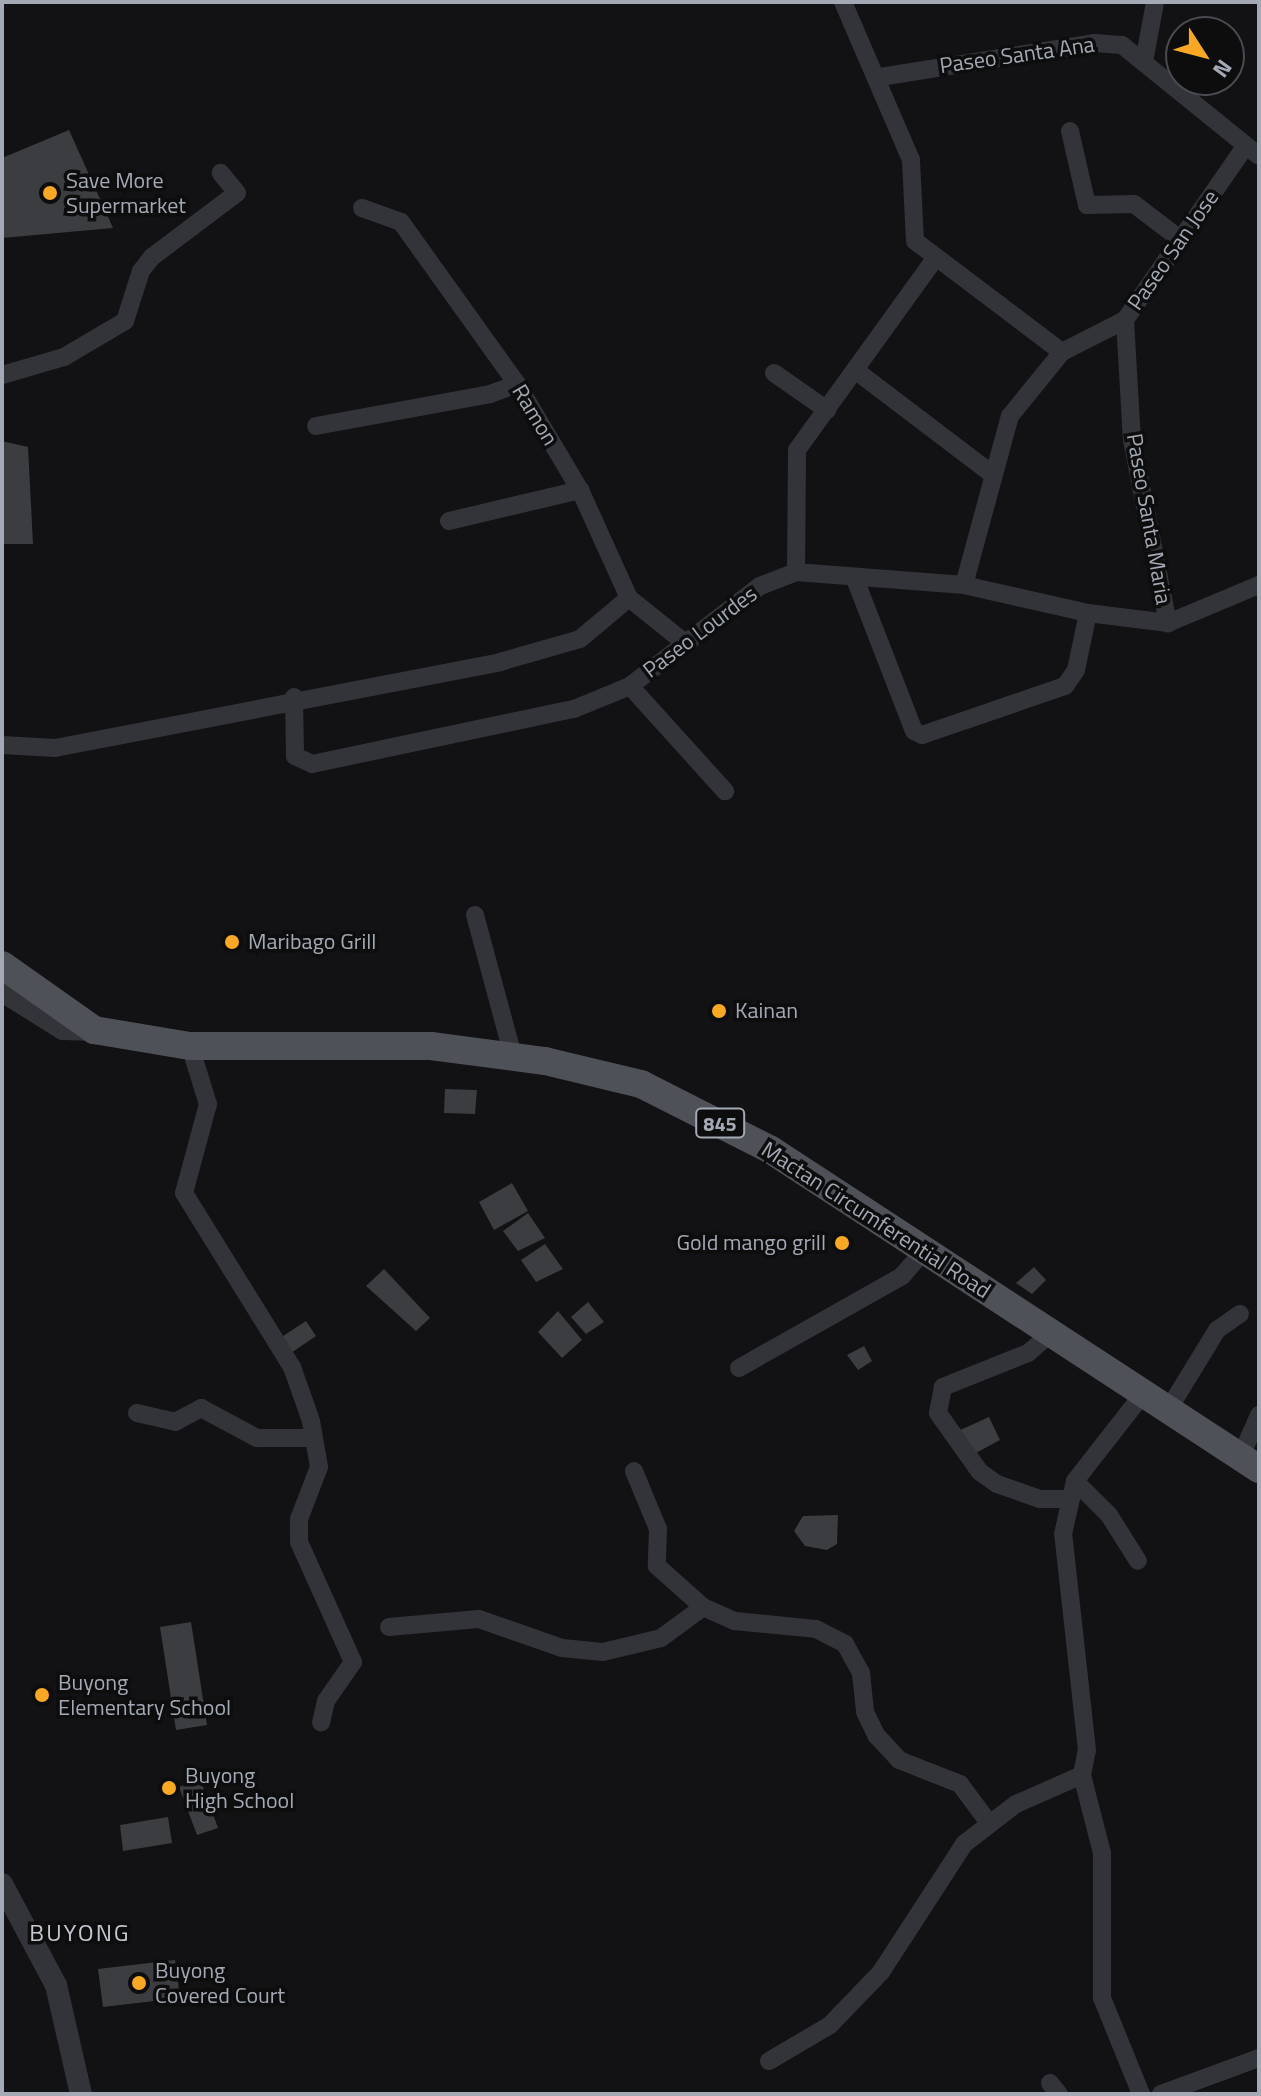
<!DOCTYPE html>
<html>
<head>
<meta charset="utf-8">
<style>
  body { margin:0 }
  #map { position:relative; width:1261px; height:2096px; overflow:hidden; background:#121214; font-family:"Titillium Web",sans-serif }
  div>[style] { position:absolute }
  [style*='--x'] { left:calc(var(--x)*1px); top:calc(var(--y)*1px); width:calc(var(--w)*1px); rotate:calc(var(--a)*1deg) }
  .building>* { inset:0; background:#3c3d41 }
  .minor>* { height:18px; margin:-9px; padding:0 9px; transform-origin:9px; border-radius:9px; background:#333439 }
  .tertiary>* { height:22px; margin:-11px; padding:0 11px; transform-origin:11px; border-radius:11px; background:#333439 }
  .primary>* { height:28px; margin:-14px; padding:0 14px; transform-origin:14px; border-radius:14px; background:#4f5158 }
  .dots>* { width:22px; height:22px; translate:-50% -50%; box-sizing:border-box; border:4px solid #0d0d0e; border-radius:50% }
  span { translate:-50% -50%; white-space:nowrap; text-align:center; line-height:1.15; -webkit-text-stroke:7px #0d0d0e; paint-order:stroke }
  .shield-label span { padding:2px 6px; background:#0d0d0e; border:2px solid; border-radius:6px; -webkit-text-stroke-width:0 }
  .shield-label { font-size:20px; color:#a3a9b5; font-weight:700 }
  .street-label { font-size:22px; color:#a3a9b5 }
  .poi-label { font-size:22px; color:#a3a9b5 }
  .left { translate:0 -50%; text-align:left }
  .right { translate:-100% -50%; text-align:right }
  .neighbourhood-label { font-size:24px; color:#c4c8d1; letter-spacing:2px }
  .frame { position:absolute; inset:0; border:4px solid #a3a9b5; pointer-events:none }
  .north { position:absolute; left:1165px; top:16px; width:80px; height:80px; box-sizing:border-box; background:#0d0d0e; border:2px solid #494b51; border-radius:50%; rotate:126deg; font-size:22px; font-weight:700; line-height:32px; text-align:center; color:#a3a9b5 }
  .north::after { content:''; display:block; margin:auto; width:28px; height:36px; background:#f9a825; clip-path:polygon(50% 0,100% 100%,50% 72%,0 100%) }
</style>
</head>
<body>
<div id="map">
  <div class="building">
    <div style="clip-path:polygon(69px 130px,113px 228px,2px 238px,2px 158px)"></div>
    <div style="clip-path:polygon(2px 441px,28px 447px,33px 544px,2px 544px)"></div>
    <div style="clip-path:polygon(445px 1089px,477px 1090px,475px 1114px,444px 1113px)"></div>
    <div style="clip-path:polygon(512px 1183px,528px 1211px,494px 1230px,479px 1202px)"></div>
    <div style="clip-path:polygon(528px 1213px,545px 1238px,518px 1251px,503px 1231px)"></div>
    <div style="clip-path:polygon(545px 1244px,563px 1269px,536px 1282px,521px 1260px)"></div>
    <div style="clip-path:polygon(1034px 1267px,1046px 1280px,1032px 1294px,1016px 1283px)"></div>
    <div style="clip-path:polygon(384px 1269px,430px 1318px,416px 1331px,366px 1286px)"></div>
    <div style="clip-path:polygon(588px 1302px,604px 1322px,586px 1334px,571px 1317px)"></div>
    <div style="clip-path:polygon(558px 1311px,582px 1340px,562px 1358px,538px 1332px)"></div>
    <div style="clip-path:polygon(306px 1321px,316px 1336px,291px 1353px,280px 1338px)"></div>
    <div style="clip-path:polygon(864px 1346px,872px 1361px,858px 1370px,847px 1355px)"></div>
    <div style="clip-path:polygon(989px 1417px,1000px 1440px,974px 1454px,958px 1431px)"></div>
    <div style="clip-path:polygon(838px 1515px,837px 1544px,827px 1550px,805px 1546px,794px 1531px,803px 1516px)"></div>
    <div style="clip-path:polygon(191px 1622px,207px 1725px,176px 1730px,160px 1627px)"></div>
    <div style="clip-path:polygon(200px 1779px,218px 1828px,197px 1835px,179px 1787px)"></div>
    <div style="clip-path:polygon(168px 1817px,172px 1843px,123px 1851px,120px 1825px)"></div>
    <div style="clip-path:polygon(175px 1960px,180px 1998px,103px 2007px,98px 1969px)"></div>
  </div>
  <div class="minor">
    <div style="--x:843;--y:2;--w:172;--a:66.7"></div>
    <div style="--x:911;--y:160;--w:81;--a:87.2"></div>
    <div style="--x:915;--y:241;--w:184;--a:37.1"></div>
    <div style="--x:1144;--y:62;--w:61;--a:-79.6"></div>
    <div style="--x:880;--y:77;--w:217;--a:-9"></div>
    <div style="--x:1094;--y:43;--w:28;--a:4"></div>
    <div style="--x:1122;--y:45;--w:176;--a:39"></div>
    <div style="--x:1070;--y:131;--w:76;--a:77.1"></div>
    <div style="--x:1087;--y:205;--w:47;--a:-1.2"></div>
    <div style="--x:1134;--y:204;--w:58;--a:37.3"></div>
    <div style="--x:362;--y:208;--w:41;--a:19.7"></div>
    <div style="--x:401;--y:222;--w:199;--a:54.4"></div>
    <div style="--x:517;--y:384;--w:123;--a:59.3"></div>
    <div style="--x:580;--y:490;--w:119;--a:65.6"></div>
    <div style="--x:629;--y:598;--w:72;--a:38.8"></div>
    <div style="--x:1125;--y:320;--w:120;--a:86.7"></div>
    <div style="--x:1132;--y:440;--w:187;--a:78.9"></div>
    <div style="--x:855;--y:370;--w:172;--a:37.2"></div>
    <div style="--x:774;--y:373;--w:65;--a:34.9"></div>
    <div style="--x:2;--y:375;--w:65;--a:-16.2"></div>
    <div style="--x:64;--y:357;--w:71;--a:-30.5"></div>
    <div style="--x:125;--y:321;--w:52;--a:-72.3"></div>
    <div style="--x:141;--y:271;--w:18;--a:-52"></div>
    <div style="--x:152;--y:257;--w:106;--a:-37"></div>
    <div style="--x:237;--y:193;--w:26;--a:-129"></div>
    <div style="--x:316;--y:426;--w:177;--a:-10.4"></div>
    <div style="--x:490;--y:394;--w:29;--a:-20"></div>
    <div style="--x:449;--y:521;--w:135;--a:-13.3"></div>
    <div style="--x:796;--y:572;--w:122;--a:-89.5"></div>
    <div style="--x:797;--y:450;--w:236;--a:-54.2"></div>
    <div style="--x:855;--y:579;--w:163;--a:68.8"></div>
    <div style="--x:914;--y:731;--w:9;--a:27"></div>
    <div style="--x:922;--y:735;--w:151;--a:-18.9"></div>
    <div style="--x:1065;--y:686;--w:19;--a:-55"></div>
    <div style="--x:1076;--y:670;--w:58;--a:-78.1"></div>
    <div style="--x:964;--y:585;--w:175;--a:-74.8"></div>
    <div style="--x:1010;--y:416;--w:82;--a:-50.9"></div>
    <div style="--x:1062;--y:352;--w:71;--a:-26.9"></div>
    <div style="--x:1125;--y:320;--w:211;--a:-55.3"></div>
    <div style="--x:630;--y:686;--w:142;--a:47.9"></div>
    <div style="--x:294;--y:697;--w:59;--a:89"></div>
    <div style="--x:295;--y:756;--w:19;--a:25"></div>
    <div style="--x:312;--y:764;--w:268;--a:-11.9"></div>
    <div style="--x:574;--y:709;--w:61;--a:-22.3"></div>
    <div style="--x:630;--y:686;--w:164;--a:-37.6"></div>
    <div style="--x:760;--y:586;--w:39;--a:-21"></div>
    <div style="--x:796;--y:572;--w:169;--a:4.4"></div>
    <div style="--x:964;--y:585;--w:127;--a:12.7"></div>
    <div style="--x:1088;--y:613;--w:81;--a:7.1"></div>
    <div style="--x:1168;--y:623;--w:99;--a:-22.7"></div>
    <div style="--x:2;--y:745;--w:53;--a:3.2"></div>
    <div style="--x:55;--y:748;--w:453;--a:-10.9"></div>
    <div style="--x:500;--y:662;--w:83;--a:-16"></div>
    <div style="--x:580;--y:639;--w:64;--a:-39.9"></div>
    <div style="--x:475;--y:915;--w:146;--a:74.9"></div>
    <div style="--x:190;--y:1046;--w:61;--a:72.8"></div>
    <div style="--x:208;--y:1104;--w:92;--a:105.1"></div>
    <div style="--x:184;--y:1193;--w:205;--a:58.2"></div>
    <div style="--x:292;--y:1367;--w:57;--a:70.6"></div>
    <div style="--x:311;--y:1421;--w:47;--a:80.1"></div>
    <div style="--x:319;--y:1467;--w:56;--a:111"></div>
    <div style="--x:299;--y:1519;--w:23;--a:90"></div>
    <div style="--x:299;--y:1542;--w:132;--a:65.8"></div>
    <div style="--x:353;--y:1662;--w:47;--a:124.7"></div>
    <div style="--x:326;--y:1701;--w:22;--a:103"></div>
    <div style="--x:1050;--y:1334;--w:29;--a:139"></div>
    <div style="--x:1028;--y:1353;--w:92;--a:158.2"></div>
    <div style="--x:943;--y:1387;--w:26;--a:101"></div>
    <div style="--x:938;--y:1413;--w:72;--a:54.6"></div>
    <div style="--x:980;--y:1472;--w:21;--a:35"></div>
    <div style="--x:997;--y:1484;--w:46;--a:19.2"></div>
    <div style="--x:1040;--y:1499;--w:29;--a:0"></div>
    <div style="--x:739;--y:1368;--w:187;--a:-29.4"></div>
    <div style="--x:902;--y:1276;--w:33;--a:-49"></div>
    <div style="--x:1168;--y:1410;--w:94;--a:-58.5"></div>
    <div style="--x:1217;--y:1330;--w:28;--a:-35"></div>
    <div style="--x:137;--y:1413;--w:39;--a:13"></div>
    <div style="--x:175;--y:1422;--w:30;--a:-28"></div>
    <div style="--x:201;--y:1408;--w:64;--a:28.2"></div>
    <div style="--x:257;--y:1438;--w:57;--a:0"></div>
    <div style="--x:1241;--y:1456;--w:45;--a:-66.3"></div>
    <div style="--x:634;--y:1471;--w:63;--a:67.5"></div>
    <div style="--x:658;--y:1529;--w:37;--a:92"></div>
    <div style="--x:657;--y:1566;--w:62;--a:41.7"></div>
    <div style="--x:703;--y:1607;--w:35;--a:24"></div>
    <div style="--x:735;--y:1621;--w:81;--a:5.6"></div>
    <div style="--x:816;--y:1629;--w:33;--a:27"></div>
    <div style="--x:845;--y:1644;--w:33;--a:61"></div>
    <div style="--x:861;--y:1673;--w:39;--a:84"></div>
    <div style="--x:865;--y:1712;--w:25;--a:64"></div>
    <div style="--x:876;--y:1735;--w:34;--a:47"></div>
    <div style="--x:899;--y:1760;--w:66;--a:21.5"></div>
    <div style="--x:960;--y:1784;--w:49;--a:53.4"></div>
    <div style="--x:1075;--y:1481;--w:48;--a:45"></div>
    <div style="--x:1109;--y:1515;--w:54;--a:57.8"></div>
    <div style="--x:389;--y:1627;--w:90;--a:-5.1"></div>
    <div style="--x:479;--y:1619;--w:88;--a:19.3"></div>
    <div style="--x:562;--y:1648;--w:41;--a:5.6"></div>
    <div style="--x:603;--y:1652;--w:60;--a:-13.6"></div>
    <div style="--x:661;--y:1638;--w:52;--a:-36.4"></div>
    <div style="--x:769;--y:2061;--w:71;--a:-30.5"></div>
    <div style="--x:830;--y:2025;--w:74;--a:-46.1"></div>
    <div style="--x:881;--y:1972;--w:153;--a:-57"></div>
    <div style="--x:964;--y:1844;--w:66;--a:-37.6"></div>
    <div style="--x:1016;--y:1804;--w:72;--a:-23.7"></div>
    <div style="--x:1050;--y:2083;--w:14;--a:51"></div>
    <div style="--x:1141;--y:2094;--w:104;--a:-112.1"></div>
    <div style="--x:1102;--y:1998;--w:145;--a:-90"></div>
    <div style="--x:1102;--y:1853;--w:81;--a:-104.4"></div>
    <div style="--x:1082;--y:1775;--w:25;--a:-79"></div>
    <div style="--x:1087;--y:1750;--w:217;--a:-96.3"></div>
    <div style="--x:1063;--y:1534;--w:54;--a:-77.2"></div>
    <div style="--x:1075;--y:1481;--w:110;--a:-52"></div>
    <div style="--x:1161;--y:2094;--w:104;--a:-20.2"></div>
  </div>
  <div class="tertiary">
    <div style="--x:2;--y:991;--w:72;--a:31.9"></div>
    <div style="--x:63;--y:1029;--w:31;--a:2"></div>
    <div style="--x:2;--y:1884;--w:115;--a:61.9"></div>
    <div style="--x:56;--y:1985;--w:112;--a:77.1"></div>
  </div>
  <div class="primary">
    <div style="--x:2;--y:965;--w:113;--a:35.2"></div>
    <div style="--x:94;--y:1030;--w:97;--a:9.5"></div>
    <div style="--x:190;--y:1046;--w:241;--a:0"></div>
    <div style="--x:431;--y:1046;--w:115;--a:7.5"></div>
    <div style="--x:545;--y:1061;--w:99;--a:13.5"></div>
    <div style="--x:641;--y:1084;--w:146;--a:26.9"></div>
    <div style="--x:771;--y:1150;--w:583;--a:33.17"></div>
  </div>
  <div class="dots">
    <div style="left:50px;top:193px;background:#f9a825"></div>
    <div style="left:232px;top:942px;background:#f9a825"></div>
    <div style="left:719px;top:1011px;background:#f9a825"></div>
    <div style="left:842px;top:1243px;background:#f9a825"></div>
    <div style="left:42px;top:1695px;background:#f9a825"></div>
    <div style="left:169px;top:1788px;background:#f9a825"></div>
    <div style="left:139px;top:1983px;background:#f9a825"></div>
  </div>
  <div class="shield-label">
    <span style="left:720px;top:1123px">845</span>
  </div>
  <div class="street-label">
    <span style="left:1017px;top:55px;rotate:-8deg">Paseo Santa Ana</span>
    <span style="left:1173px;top:250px;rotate:-55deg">Paseo San Jose</span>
    <span style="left:535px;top:415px;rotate:59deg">Ramon</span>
    <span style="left:1149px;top:519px;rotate:80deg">Paseo Santa Maria</span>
    <span style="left:700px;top:632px;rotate:-37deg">Paseo Lourdes</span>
    <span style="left:876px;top:1220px;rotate:33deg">Mactan Circumferential Road</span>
  </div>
  <div class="poi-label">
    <span class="left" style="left:66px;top:193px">Save More<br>Supermarket</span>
    <span class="left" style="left:248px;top:942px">Maribago Grill</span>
    <span class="left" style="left:735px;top:1011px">Kainan</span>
    <span class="right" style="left:826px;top:1243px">Gold mango grill</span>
    <span class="left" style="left:58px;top:1695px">Buyong<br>Elementary School</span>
    <span class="left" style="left:185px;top:1788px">Buyong<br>High School</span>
    <span class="left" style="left:155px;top:1983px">Buyong<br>Covered Court</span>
  </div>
  <div class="neighbourhood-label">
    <span style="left:80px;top:1933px">BUYONG</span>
  </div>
  <div class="frame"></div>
  <div class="north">N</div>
</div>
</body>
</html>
